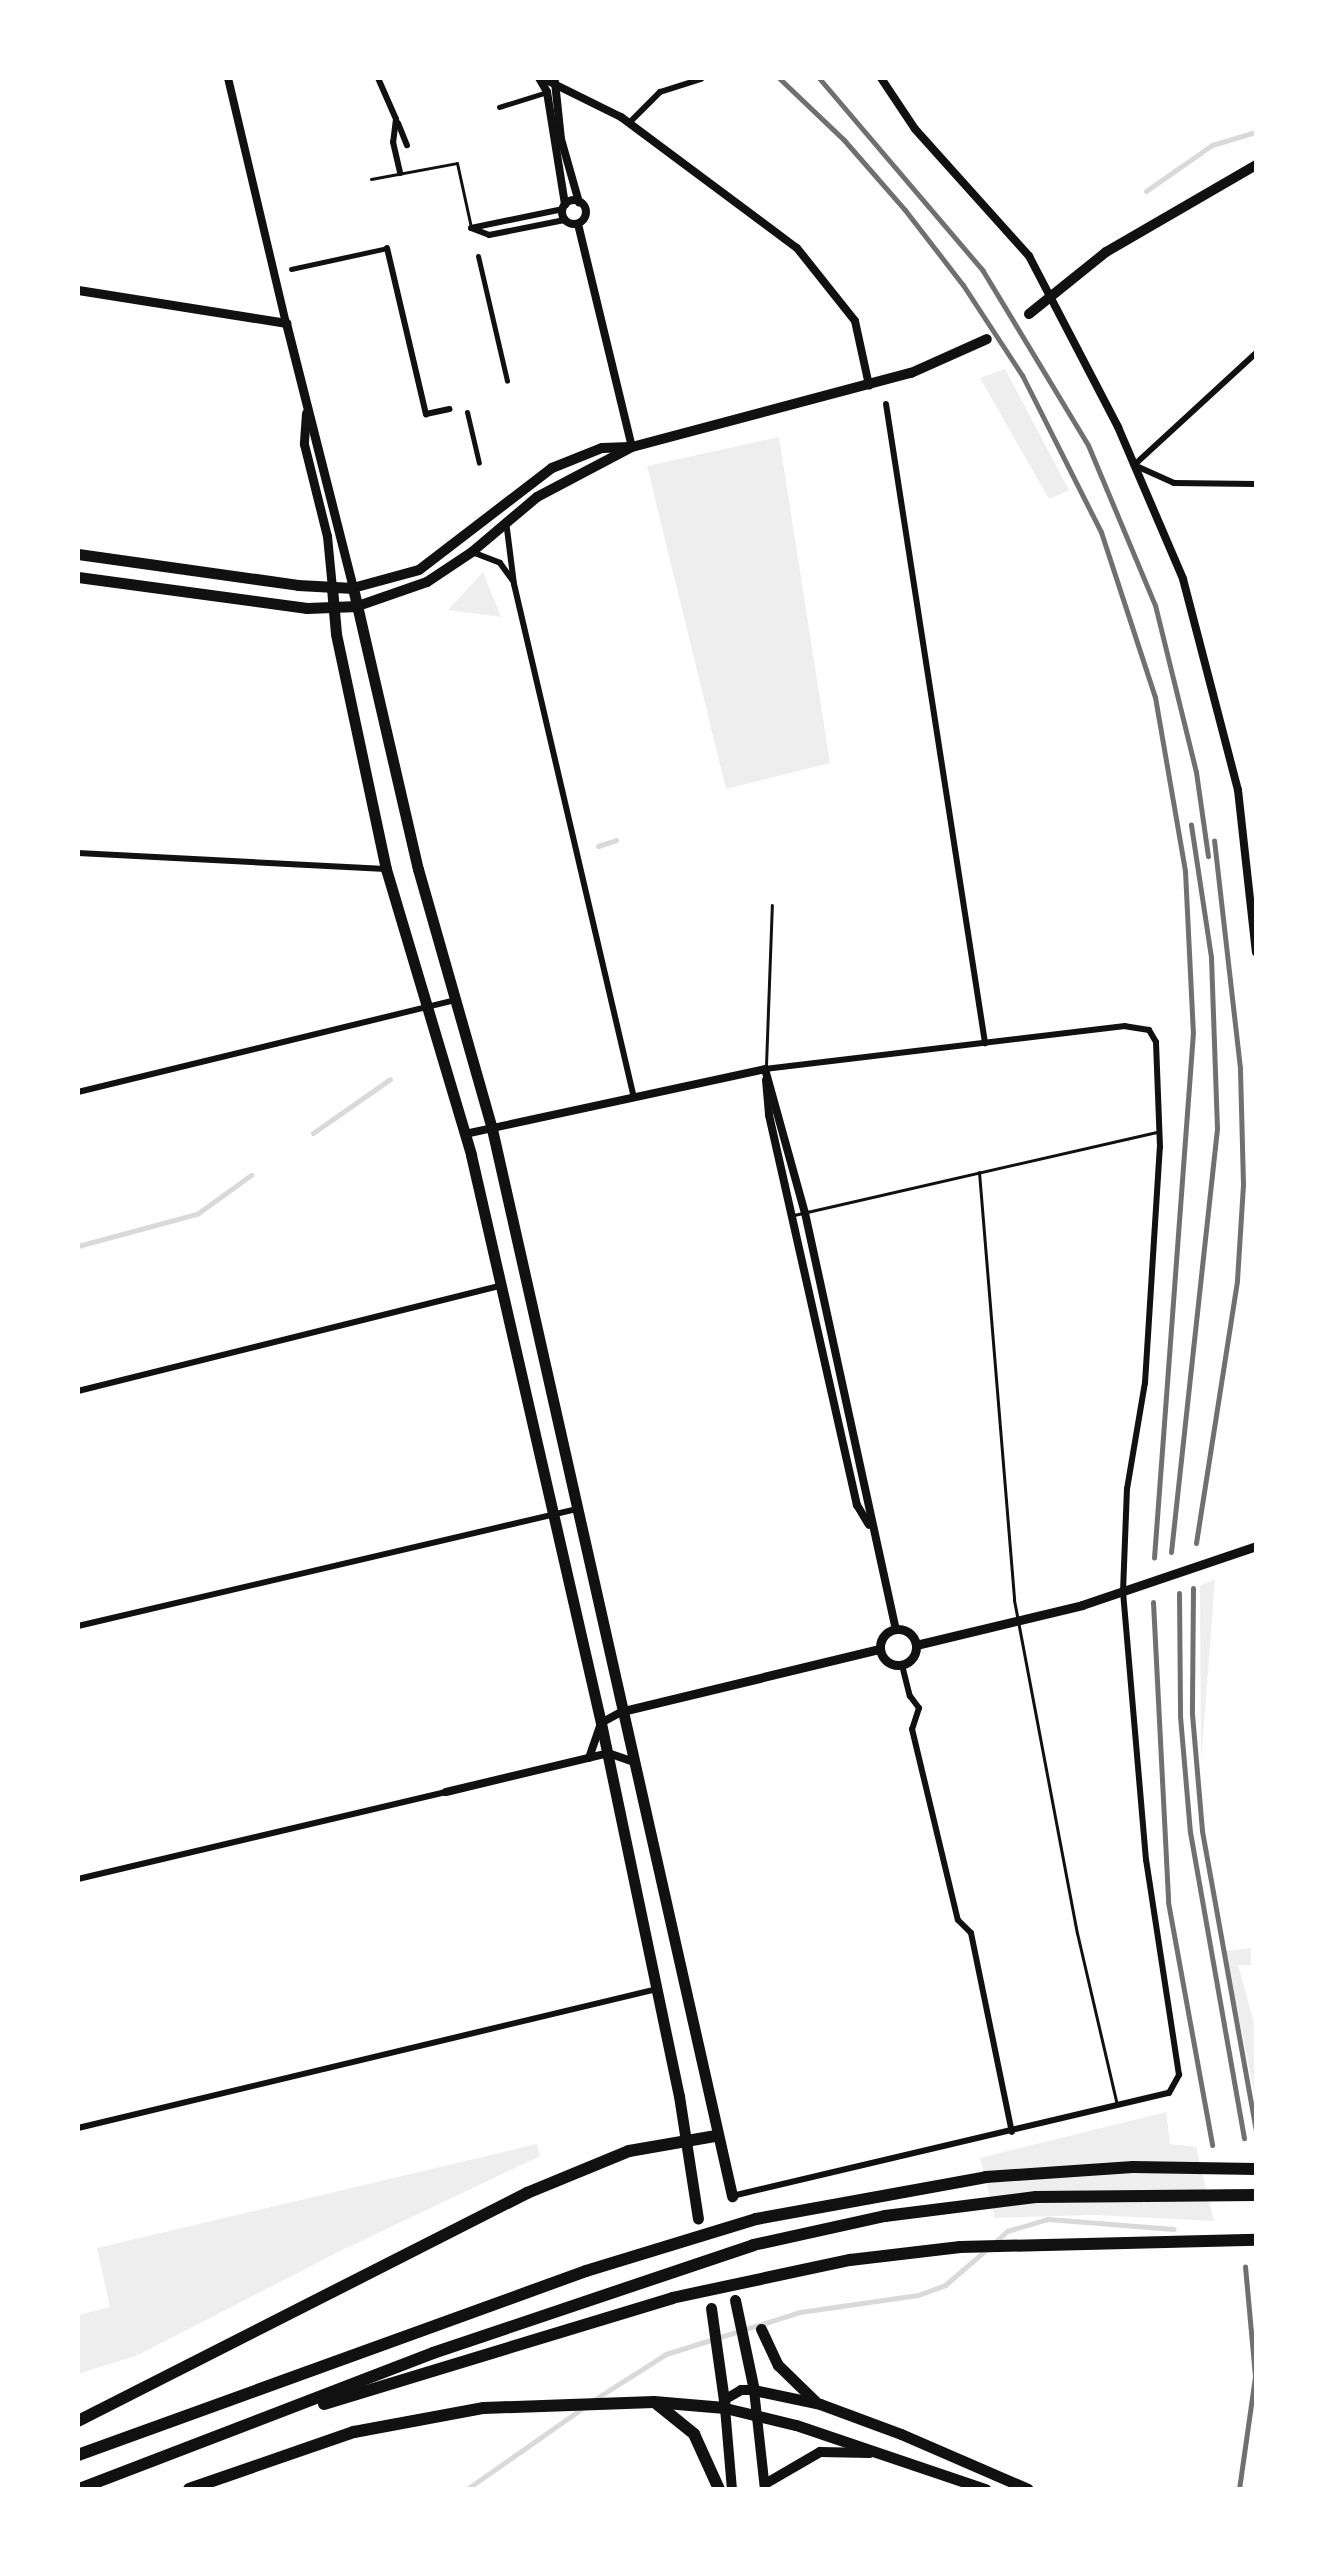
<!DOCTYPE html>
<html>
<head>
<meta charset="utf-8">
<style>
  body { margin:0 }
  #map { position:relative; width:1334px; height:2567px; overflow:hidden; background:#fff; font-family:Mulish,sans-serif }
  div>[style] { position:absolute }
  [style*='--x'] { left:calc(var(--x)*1px); top:calc(var(--y)*1px); width:calc(var(--w)*1px); rotate:calc(var(--a)*1deg) }
  .green>* { inset:0; background:#eee }
  .stream>* { height:5px; margin:-2.5px; padding:0 2.5px; transform-origin:2.5px; border-radius:2.5px; background:#d9d9d9 }
  .service>* { height:3px; margin:-1.5px; padding:0 1.5px; transform-origin:1.5px; border-radius:1.5px; background:#111 }
  .pedestrian>* { height:5px; margin:-2.5px; padding:0 2.5px; transform-origin:2.5px; border-radius:2.5px; background:#111 }
  .minor>* { height:6px; margin:-3px; padding:0 3px; transform-origin:3px; border-radius:3px; background:#111 }
  .tertiary>* { height:8px; margin:-4px; padding:0 4px; transform-origin:4px; border-radius:4px; background:#111 }
  .tertiary>.ring { margin:-4px; padding:0; box-sizing:content-box; background:none; border:8px solid #111; border-radius:50% }
  .secondary>* { height:9px; margin:-4.5px; padding:0 4.5px; transform-origin:4.5px; border-radius:4.5px; background:#111 }
  .secondary>.ring { margin:-4.5px; padding:0; box-sizing:content-box; background:none; border:9px solid #111; border-radius:50% }
  .primary>* { height:10px; margin:-5px; padding:0 5px; transform-origin:5px; border-radius:5px; background:#111 }
  .trunk>* { height:11px; margin:-5.5px; padding:0 5.5px; transform-origin:5.5px; border-radius:5.5px; background:#111 }
  .motorway>* { height:12px; margin:-6px; padding:0 6px; transform-origin:6px; border-radius:6px; background:#111 }
  .rail>* { height:5px; margin:-2.5px; padding:0 2.5px; transform-origin:2.5px; border-radius:2.5px; background:#707070 }
  span { translate:-50% -50%; white-space:nowrap; text-align:center; line-height:1.15; -webkit-text-stroke:8px #fff; paint-order:stroke }
  .frame { position:absolute; inset:0; border:80px solid #fff; pointer-events:none }
</style>
</head>
<body>
<div id="map">
  <div class="green">
    <div style="clip-path:polygon(1005px 369px,1069px 490px,1049px 499px,980px 378px)"></div>
    <div style="clip-path:polygon(779px 437px,830px 763px,726px 789px,647px 466px)"></div>
    <div style="clip-path:polygon(483px 572px,501px 617px,448px 610px)"></div>
    <div style="clip-path:polygon(1215px 1579px,1213px 1607px,1201px 1762px,1200px 1586px)"></div>
    <div style="clip-path:polygon(1251px 1948px,1251px 1965px,1238px 1965px,1256px 2030px,1256px 2101px,1225px 1951px)"></div>
    <div style="clip-path:polygon(1166px 2112px,1170px 2144px,1196px 2147px,1214px 2221px,1093px 2215px,995px 2218px,980px 2158px)"></div>
    <div style="clip-path:polygon(537px 2144px,540px 2156px,338px 2252px,138px 2355px,78px 2374px,78px 2315px,110px 2307px,97px 2248px)"></div>
  </div>
  <div class="stream">
    <div style="--x:1146;--y:191;--w:80;--a:-34.9"></div>
    <div style="--x:1212;--y:145;--w:46;--a:-16.5"></div>
    <div style="--x:598;--y:846;--w:19;--a:-18"></div>
    <div style="--x:313;--y:1133;--w:94;--a:-35"></div>
    <div style="--x:78;--y:1246;--w:123;--a:-15.1"></div>
    <div style="--x:197;--y:1214;--w:67;--a:-35.8"></div>
    <div style="--x:993;--y:2244;--w:19;--a:-43"></div>
    <div style="--x:1007;--y:2231;--w:43;--a:-16.3"></div>
    <div style="--x:1048;--y:2219;--w:126;--a:4.5"></div>
    <div style="--x:592;--y:2401;--w:88;--a:-32.4"></div>
    <div style="--x:666;--y:2354;--w:140;--a:-17.4"></div>
    <div style="--x:800;--y:2312;--w:119;--a:-8.2"></div>
    <div style="--x:918;--y:2295;--w:29;--a:-20"></div>
    <div style="--x:945;--y:2285;--w:54;--a:-40.5"></div>
    <div style="--x:467;--y:2489;--w:143;--a:-35"></div>
  </div>
  <div class="service">
    <div style="--x:371;--y:179;--w:87;--a:-10.5"></div>
    <div style="--x:457;--y:163;--w:66;--a:77.7"></div>
    <div style="--x:766;--y:1065;--w:160;--a:-87.9"></div>
    <div style="--x:979;--y:1172;--w:429;--a:85.3"></div>
    <div style="--x:1014;--y:1600;--w:339;--a:79.3"></div>
    <div style="--x:1077;--y:1933;--w:177;--a:76.9"></div>
    <div style="--x:794;--y:1215;--w:372;--a:-12.9"></div>
  </div>
  <div class="pedestrian">
    <div style="--x:499;--y:107;--w:50;--a:-17.4"></div>
    <div style="--x:478;--y:256;--w:128;--a:76.9"></div>
    <div style="--x:291;--y:269;--w:98;--a:-12.3"></div>
    <div style="--x:467;--y:412;--w:52;--a:76.8"></div>
  </div>
  <div class="minor">
    <div style="--x:378;--y:78;--w:45;--a:66.3"></div>
    <div style="--x:396;--y:119;--w:23;--a:97"></div>
    <div style="--x:393;--y:142;--w:32;--a:77"></div>
    <div style="--x:398;--y:123;--w:24;--a:68"></div>
    <div style="--x:629;--y:123;--w:44;--a:-45"></div>
    <div style="--x:660;--y:92;--w:43;--a:-17.6"></div>
    <div style="--x:471;--y:228;--w:19;--a:21"></div>
    <div style="--x:489;--y:235;--w:77;--a:-11.2"></div>
    <div style="--x:471;--y:228;--w:94;--a:-11.7"></div>
    <div style="--x:387;--y:248;--w:171;--a:76.8"></div>
    <div style="--x:426;--y:414;--w:24;--a:-12"></div>
    <div style="--x:1256;--y:353;--w:166;--a:137.4"></div>
    <div style="--x:1134;--y:465;--w:44;--a:24.2"></div>
    <div style="--x:1174;--y:483;--w:82;--a:0.7"></div>
    <div style="--x:886;--y:404;--w:647;--a:81.19"></div>
    <div style="--x:506;--y:521;--w:64;--a:82.8"></div>
    <div style="--x:514;--y:584;--w:528;--a:76.86"></div>
    <div style="--x:472;--y:552;--w:30;--a:21"></div>
    <div style="--x:500;--y:563;--w:22;--a:54"></div>
    <div style="--x:78;--y:853;--w:308;--a:3"></div>
    <div style="--x:78;--y:1092;--w:388;--a:-13.7"></div>
    <div style="--x:78;--y:1391;--w:434;--a:-14"></div>
    <div style="--x:78;--y:1626;--w:513;--a:-13.2"></div>
    <div style="--x:902;--y:1665;--w:32;--a:76"></div>
    <div style="--x:910;--y:1696;--w:15;--a:53"></div>
    <div style="--x:919;--y:1708;--w:22;--a:108"></div>
    <div style="--x:912;--y:1729;--w:196;--a:76.5"></div>
    <div style="--x:958;--y:1920;--w:18;--a:45"></div>
    <div style="--x:971;--y:1933;--w:203;--a:78.4"></div>
    <div style="--x:78;--y:1879;--w:378;--a:-13.3"></div>
    <div style="--x:78;--y:2128;--w:595;--a:-13.5"></div>
    <div style="--x:732;--y:2196;--w:449;--a:-13.3"></div>
    <div style="--x:1169;--y:2093;--w:21;--a:-61"></div>
    <div style="--x:1179;--y:2075;--w:218;--a:-98.7"></div>
    <div style="--x:1146;--y:1860;--w:269;--a:-94.9"></div>
    <div style="--x:1123;--y:1592;--w:103;--a:-87.8"></div>
    <div style="--x:1127;--y:1489;--w:108;--a:-80.4"></div>
    <div style="--x:1145;--y:1383;--w:236;--a:-86.4"></div>
    <div style="--x:1160;--y:1147;--w:105;--a:-92.2"></div>
    <div style="--x:1156;--y:1042;--w:14;--a:-120"></div>
    <div style="--x:1149;--y:1030;--w:24;--a:-171"></div>
    <div style="--x:1125;--y:1026;--w:363;--a:173.2"></div>
  </div>
  <div class="tertiary">
    <div style="--x:228;--y:78;--w:252;--a:76.7"></div>
    <div style="--x:539;--y:78;--w:16;--a:60"></div>
    <div style="--x:547;--y:92;--w:114;--a:80.9"></div>
    <div style="--x:542;--y:78;--w:88;--a:26.3"></div>
    <div style="--x:621;--y:117;--w:219;--a:36.7"></div>
    <div style="--x:797;--y:248;--w:93;--a:51.5"></div>
    <div style="--x:855;--y:321;--w:66;--a:77.7"></div>
    <div style="--x:881;--y:78;--w:61;--a:56.3"></div>
    <div style="--x:915;--y:129;--w:171;--a:48.1"></div>
    <div style="--x:1029;--y:256;--w:193;--a:62.5"></div>
    <div style="--x:1118;--y:427;--w:165;--a:66.8"></div>
    <div style="--x:1183;--y:579;--w:218;--a:75.4"></div>
    <div style="--x:1238;--y:790;--w:163;--a:83.7"></div>
    <div style="--x:555;--y:82;--w:57;--a:84"></div>
    <div style="--x:561;--y:139;--w:66;--a:74.1"></div>
    <div class="ring" style="left:562px;top:200px;width:16px;height:16px"></div>
    <div style="--x:578;--y:224;--w:229;--a:76.4"></div>
    <div style="--x:765;--y:1069;--w:149;--a:74.5"></div>
    <div style="--x:805;--y:1213;--w:426;--a:77.7"></div>
    <div style="--x:766;--y:1080;--w:35;--a:85"></div>
    <div style="--x:769;--y:1115;--w:400;--a:77.3"></div>
    <div style="--x:857;--y:1505;--w:23;--a:59"></div>
    <div style="--x:465;--y:1134;--w:307;--a:-12.2"></div>
    <div style="--x:589;--y:1758;--w:37;--a:-71"></div>
    <div style="--x:601;--y:1723;--w:25;--a:-29"></div>
    <div style="--x:446;--y:1792;--w:167;--a:-13.5"></div>
    <div style="--x:608;--y:1753;--w:28;--a:19"></div>
  </div>
  <div class="secondary">
    <div style="--x:78;--y:290;--w:211;--a:9"></div>
    <div style="--x:286;--y:323;--w:273;--a:75.8"></div>
    <div style="--x:306;--y:413;--w:31;--a:94"></div>
    <div style="--x:304;--y:444;--w:95;--a:76"></div>
    <div style="--x:327;--y:536;--w:52;--a:84.5"></div>
    <div class="ring" style="left:880px;top:1629px;width:27px;height:27px"></div>
    <div style="--x:916;--y:1645;--w:171;--a:-13.5"></div>
    <div style="--x:1082;--y:1605;--w:184;--a:-18.7"></div>
    <div style="--x:623;--y:1711;--w:263;--a:-13.6"></div>
  </div>
  <div class="primary">
    <div style="--x:1029;--y:314;--w:99;--a:-38.8"></div>
    <div style="--x:1106;--y:252;--w:173;--a:-30.1"></div>
    <div style="--x:353;--y:588;--w:68;--a:-15.3"></div>
    <div style="--x:419;--y:570;--w:168;--a:-37.5"></div>
    <div style="--x:552;--y:468;--w:54;--a:-21.8"></div>
    <div style="--x:602;--y:448;--w:28;--a:-2"></div>
    <div style="--x:358;--y:606;--w:73;--a:-19.2"></div>
    <div style="--x:427;--y:582;--w:54;--a:-33.7"></div>
    <div style="--x:472;--y:552;--w:85;--a:-40.2"></div>
    <div style="--x:537;--y:497;--w:107;--a:-27.8"></div>
    <div style="--x:632;--y:447;--w:289;--a:-14.9"></div>
    <div style="--x:911;--y:373;--w:83;--a:-24.1"></div>
    <div style="--x:724;--y:2400;--w:20;--a:-30"></div>
    <div style="--x:741;--y:2390;--w:13;--a:0"></div>
    <div style="--x:754;--y:2390;--w:100;--a:83.7"></div>
    <div style="--x:725;--y:2408;--w:81;--a:85.1"></div>
    <div style="--x:765;--y:2484;--w:64;--a:-30.2"></div>
    <div style="--x:820;--y:2452;--w:50;--a:1.1"></div>
  </div>
  <div class="trunk">
    <div style="--x:78;--y:554;--w:222;--a:8"></div>
    <div style="--x:298;--y:585;--w:55;--a:3.1"></div>
    <div style="--x:353;--y:588;--w:288;--a:77"></div>
    <div style="--x:418;--y:869;--w:270;--a:74.1"></div>
    <div style="--x:492;--y:1129;--w:1094;--a:77.32"></div>
    <div style="--x:78;--y:577;--w:231;--a:7.7"></div>
    <div style="--x:307;--y:608;--w:51;--a:-2.2"></div>
    <div style="--x:332;--y:588;--w:46;--a:85"></div>
    <div style="--x:336;--y:634;--w:240;--a:78"></div>
    <div style="--x:386;--y:869;--w:298;--a:73.4"></div>
    <div style="--x:471;--y:1155;--w:583;--a:77.11"></div>
    <div style="--x:601;--y:1723;--w:381;--a:78.2"></div>
    <div style="--x:679;--y:2096;--w:124;--a:81.2"></div>
    <div style="--x:735;--y:2300;--w:92;--a:78.1"></div>
    <div style="--x:754;--y:2390;--w:67;--a:12"></div>
    <div style="--x:820;--y:2404;--w:86;--a:20.3"></div>
    <div style="--x:901;--y:2434;--w:138;--a:23.4"></div>
    <div style="--x:711;--y:2308;--w:101;--a:82"></div>
    <div style="--x:725;--y:2408;--w:73;--a:13.5"></div>
    <div style="--x:796;--y:2425;--w:200;--a:18.7"></div>
    <div style="--x:761;--y:2329;--w:40;--a:65"></div>
    <div style="--x:778;--y:2365;--w:53;--a:44.2"></div>
  </div>
  <div class="motorway">
    <div style="--x:324;--y:2404;--w:364;--a:-16.9"></div>
    <div style="--x:672;--y:2298;--w:182;--a:-12.1"></div>
    <div style="--x:850;--y:2260;--w:111;--a:-6.7"></div>
    <div style="--x:960;--y:2247;--w:296;--a:-1.4"></div>
    <div style="--x:657;--y:2404;--w:48;--a:39"></div>
    <div style="--x:694;--y:2434;--w:60;--a:65.6"></div>
    <div style="--x:78;--y:2421;--w:504;--a:-26.92"></div>
    <div style="--x:527;--y:2193;--w:110;--a:-22.4"></div>
    <div style="--x:629;--y:2151;--w:87;--a:-9.9"></div>
    <div style="--x:78;--y:2455;--w:540;--a:-19.91"></div>
    <div style="--x:586;--y:2271;--w:178;--a:-17"></div>
    <div style="--x:756;--y:2219;--w:234;--a:-10.3"></div>
    <div style="--x:986;--y:2177;--w:147;--a:-3.9"></div>
    <div style="--x:1133;--y:2167;--w:123;--a:0.9"></div>
    <div style="--x:79;--y:2489;--w:379;--a:-21"></div>
    <div style="--x:433;--y:2353;--w:338;--a:-18.6"></div>
    <div style="--x:753;--y:2245;--w:135;--a:-12.4"></div>
    <div style="--x:885;--y:2216;--w:152;--a:-7.2"></div>
    <div style="--x:1036;--y:2197;--w:220;--a:-0.5"></div>
    <div style="--x:189;--y:2489;--w:175;--a:-19.1"></div>
    <div style="--x:354;--y:2432;--w:132;--a:-10.5"></div>
    <div style="--x:484;--y:2408;--w:170;--a:-2"></div>
    <div style="--x:654;--y:2402;--w:71;--a:4.8"></div>
  </div>
  <div class="rail">
    <div style="--x:779;--y:78;--w:90;--a:43.6"></div>
    <div style="--x:844;--y:140;--w:93;--a:48.9"></div>
    <div style="--x:905;--y:210;--w:95;--a:52.3"></div>
    <div style="--x:963;--y:285;--w:108;--a:56.8"></div>
    <div style="--x:1022;--y:375;--w:176;--a:63.3"></div>
    <div style="--x:1101;--y:532;--w:174;--a:71.9"></div>
    <div style="--x:1155;--y:697;--w:177;--a:80.2"></div>
    <div style="--x:1185;--y:871;--w:161;--a:87.2"></div>
    <div style="--x:1193;--y:1032;--w:527;--a:94.24"></div>
    <div style="--x:819;--y:78;--w:253;--a:49.6"></div>
    <div style="--x:983;--y:271;--w:203;--a:58.9"></div>
    <div style="--x:1088;--y:445;--w:173;--a:67.3"></div>
    <div style="--x:1155;--y:605;--w:172;--a:76.2"></div>
    <div style="--x:1196;--y:772;--w:85;--a:81.9"></div>
    <div style="--x:1196;--y:1543;--w:266;--a:-81.1"></div>
    <div style="--x:1237;--y:1280;--w:96;--a:-86.4"></div>
    <div style="--x:1243;--y:1184;--w:116;--a:-91.5"></div>
    <div style="--x:1240;--y:1068;--w:229;--a:-96.5"></div>
    <div style="--x:1171;--y:1552;--w:425;--a:-83.8"></div>
    <div style="--x:1217;--y:1129;--w:172;--a:-92"></div>
    <div style="--x:1211;--y:957;--w:134;--a:-98.6"></div>
    <div style="--x:1193;--y:1588;--w:126;--a:90.5"></div>
    <div style="--x:1192;--y:1714;--w:117;--a:85.1"></div>
    <div style="--x:1202;--y:1831;--w:305;--a:79.8"></div>
    <div style="--x:1179;--y:1593;--w:123;--a:89.5"></div>
    <div style="--x:1180;--y:1716;--w:116;--a:85.1"></div>
    <div style="--x:1190;--y:1832;--w:311;--a:80"></div>
    <div style="--x:1153;--y:1602;--w:300;--a:87.1"></div>
    <div style="--x:1168;--y:1902;--w:247;--a:79.7"></div>
    <div style="--x:1239;--y:2489;--w:114;--a:-81.9"></div>
    <div style="--x:1255;--y:2376;--w:110;--a:-95.2"></div>
  </div>
  <div class="frame"></div>
</div>
</body>
</html>
